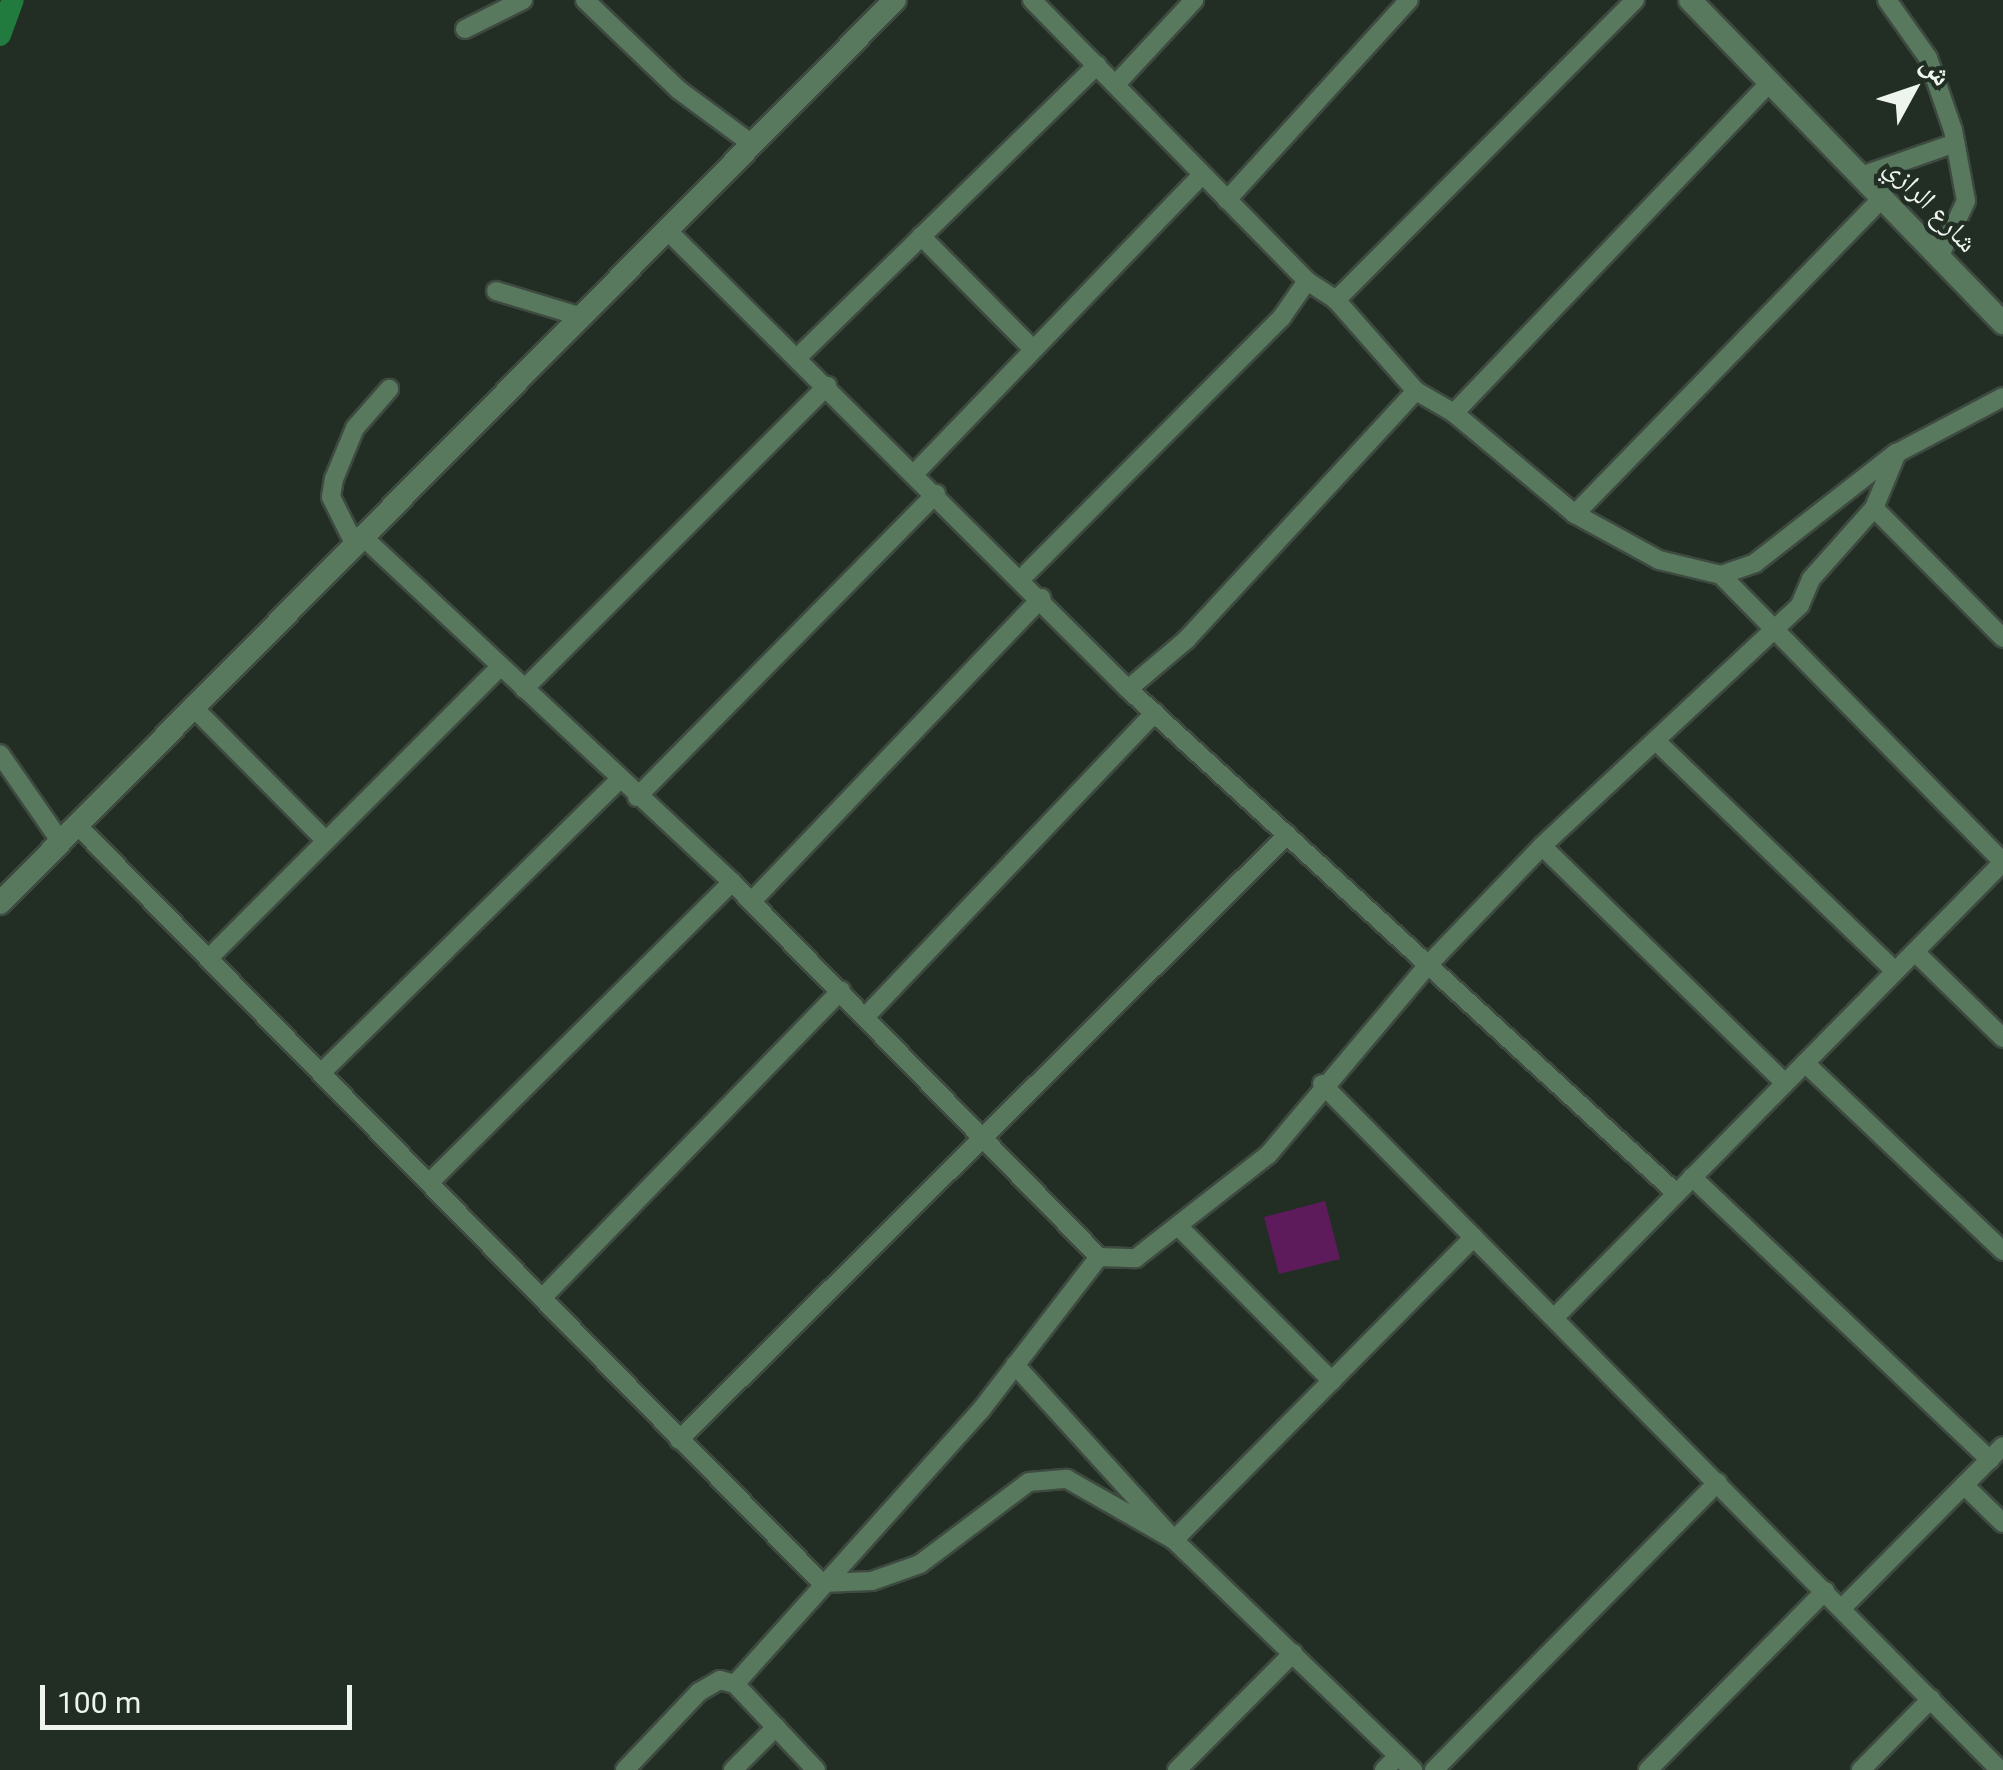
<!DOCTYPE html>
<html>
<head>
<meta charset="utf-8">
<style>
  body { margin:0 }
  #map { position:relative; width:2003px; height:1770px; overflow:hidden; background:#222e24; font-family:Roboto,"Noto Naskh Arabic",sans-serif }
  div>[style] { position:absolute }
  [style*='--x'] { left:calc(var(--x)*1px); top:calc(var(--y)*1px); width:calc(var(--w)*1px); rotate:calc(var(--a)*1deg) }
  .canal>* { height:22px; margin:-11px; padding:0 11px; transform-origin:11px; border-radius:11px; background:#217b3e }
  .building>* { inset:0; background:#5d1b5b }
  .roads { filter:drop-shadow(2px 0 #3e4a40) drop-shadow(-2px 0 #3e4a40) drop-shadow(0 2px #3e4a40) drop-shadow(0 -2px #3e4a40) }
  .minor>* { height:18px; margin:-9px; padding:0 9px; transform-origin:9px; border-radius:9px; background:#58795e }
  .tertiary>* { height:22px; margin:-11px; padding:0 11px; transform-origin:11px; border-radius:11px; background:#58795e }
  span { translate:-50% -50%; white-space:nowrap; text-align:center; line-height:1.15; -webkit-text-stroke:9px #222e24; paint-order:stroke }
  .street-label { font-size:28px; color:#edf5ee }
  .north { position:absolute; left:1863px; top:40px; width:100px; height:100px; -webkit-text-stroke:8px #222e24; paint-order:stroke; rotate:50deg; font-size:28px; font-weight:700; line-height:40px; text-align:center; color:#edf5ee }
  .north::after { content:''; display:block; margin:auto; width:35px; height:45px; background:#edf5ee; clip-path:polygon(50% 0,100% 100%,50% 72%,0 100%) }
  .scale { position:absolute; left:40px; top:1685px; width:312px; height:45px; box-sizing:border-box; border:5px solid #edf5ee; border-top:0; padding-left:12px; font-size:30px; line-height:35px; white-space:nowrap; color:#edf5ee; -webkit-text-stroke:8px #222e24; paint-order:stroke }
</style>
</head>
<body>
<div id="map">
  <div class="canal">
    <div style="--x:0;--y:35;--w:37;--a:-70"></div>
  </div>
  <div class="building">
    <div style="clip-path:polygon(1325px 1201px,1340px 1259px,1279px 1274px,1264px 1217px)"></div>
  </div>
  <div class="roads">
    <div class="minor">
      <div style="--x:585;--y:0;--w:130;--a:43.8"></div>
      <div style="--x:679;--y:90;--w:91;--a:36.5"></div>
      <div style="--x:1032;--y:0;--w:393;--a:45.6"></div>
      <div style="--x:1307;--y:281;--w:35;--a:33"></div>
      <div style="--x:1635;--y:0;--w:424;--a:134.9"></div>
      <div style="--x:1336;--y:300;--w:121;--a:48.7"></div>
      <div style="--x:1416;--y:391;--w:44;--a:30.1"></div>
      <div style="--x:1454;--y:413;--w:158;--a:39.9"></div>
      <div style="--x:1575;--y:514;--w:96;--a:28.7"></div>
      <div style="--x:1659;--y:560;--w:64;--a:13.6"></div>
      <div style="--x:1721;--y:575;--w:36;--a:-19"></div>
      <div style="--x:1755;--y:563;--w:179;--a:-38"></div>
      <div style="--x:1887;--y:0;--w:71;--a:54.7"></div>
      <div style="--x:1928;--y:58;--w:76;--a:70.9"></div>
      <div style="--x:1953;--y:130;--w:72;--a:79.6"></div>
      <div style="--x:1966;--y:201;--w:62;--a:115.7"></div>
      <div style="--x:465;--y:29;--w:65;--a:-26.6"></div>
      <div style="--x:1116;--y:84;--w:115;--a:-47.1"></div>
      <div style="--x:1861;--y:176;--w:100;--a:-19.3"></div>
      <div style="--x:1227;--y:200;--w:270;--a:-47.7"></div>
      <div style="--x:667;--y:230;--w:651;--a:44.88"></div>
      <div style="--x:1128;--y:689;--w:745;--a:42.6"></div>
      <div style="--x:921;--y:236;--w:159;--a:45.3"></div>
      <div style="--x:496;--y:291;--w:87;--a:16.8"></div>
      <div style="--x:798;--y:357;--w:418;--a:-44.3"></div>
      <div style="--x:1454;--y:413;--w:458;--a:-46.3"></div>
      <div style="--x:915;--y:473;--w:414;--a:-46.1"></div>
      <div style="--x:1874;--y:508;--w:183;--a:45.2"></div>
      <div style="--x:1575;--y:514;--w:441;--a:-45.8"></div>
      <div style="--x:361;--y:535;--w:508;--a:43.09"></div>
      <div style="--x:732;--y:882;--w:525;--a:45.62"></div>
      <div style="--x:1099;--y:1257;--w:37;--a:2"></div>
      <div style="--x:1136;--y:1258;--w:167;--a:-38"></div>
      <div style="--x:1268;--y:1155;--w:248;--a:-49.9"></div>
      <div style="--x:1428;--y:965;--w:165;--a:-46.2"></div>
      <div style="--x:1542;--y:846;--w:353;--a:-43"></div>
      <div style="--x:1800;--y:605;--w:28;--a:-67"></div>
      <div style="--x:1811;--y:579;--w:95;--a:-48.4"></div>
      <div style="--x:1874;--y:508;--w:60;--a:-67.3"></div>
      <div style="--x:1897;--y:453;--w:120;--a:-27.8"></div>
      <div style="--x:354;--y:543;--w:51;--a:-116.6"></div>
      <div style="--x:331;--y:497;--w:18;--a:-81"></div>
      <div style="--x:334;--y:479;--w:55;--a:-67.6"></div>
      <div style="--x:355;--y:428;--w:52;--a:-48.9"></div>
      <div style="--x:1023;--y:577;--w:367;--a:-45.1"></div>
      <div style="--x:1282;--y:317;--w:44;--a:-55.2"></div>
      <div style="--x:524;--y:689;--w:429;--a:-45"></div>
      <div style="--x:1128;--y:689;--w:76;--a:-40.2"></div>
      <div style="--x:1186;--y:640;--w:339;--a:-47.3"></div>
      <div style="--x:192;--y:706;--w:190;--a:45.2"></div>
      <div style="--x:1656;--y:741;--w:332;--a:43.9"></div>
      <div style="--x:0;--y:754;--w:107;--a:55.3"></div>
      <div style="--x:637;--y:797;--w:426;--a:-45.4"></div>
      <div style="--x:78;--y:826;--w:1061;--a:45.5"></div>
      <div style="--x:822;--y:1583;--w:50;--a:-2.3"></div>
      <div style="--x:872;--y:1581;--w:51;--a:-19.5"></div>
      <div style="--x:920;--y:1564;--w:136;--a:-37"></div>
      <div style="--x:1029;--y:1482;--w:38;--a:-5"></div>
      <div style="--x:1067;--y:1479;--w:123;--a:29.7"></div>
      <div style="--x:1542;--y:846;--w:339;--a:44.3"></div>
      <div style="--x:752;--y:901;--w:419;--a:-46.3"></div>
      <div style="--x:1915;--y:952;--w:123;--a:44.3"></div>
      <div style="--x:211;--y:956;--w:407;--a:-45"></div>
      <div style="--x:866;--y:1016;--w:419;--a:-46.4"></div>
      <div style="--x:1805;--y:1063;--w:273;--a:43.5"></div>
      <div style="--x:323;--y:1071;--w:415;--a:-44.5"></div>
      <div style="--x:1322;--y:1084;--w:965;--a:45.34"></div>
      <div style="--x:1692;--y:1177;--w:411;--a:43.5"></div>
      <div style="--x:430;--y:1182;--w:426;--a:-44.8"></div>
      <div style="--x:1179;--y:1227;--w:217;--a:45.2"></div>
      <div style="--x:542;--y:1298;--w:429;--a:-45.8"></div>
      <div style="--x:1555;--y:1317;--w:639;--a:-45.44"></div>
      <div style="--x:2003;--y:862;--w:402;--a:-134.5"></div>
      <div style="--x:1015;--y:1365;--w:236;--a:47.7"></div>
      <div style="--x:1174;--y:1540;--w:332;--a:43.9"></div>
      <div style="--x:679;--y:1440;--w:858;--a:-44.86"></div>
      <div style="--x:1964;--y:1485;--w:54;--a:44.3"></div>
      <div style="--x:1174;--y:1540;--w:426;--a:-45.3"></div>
      <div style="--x:1842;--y:1608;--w:228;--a:-45.2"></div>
      <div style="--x:735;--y:1684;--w:368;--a:-48.1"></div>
      <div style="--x:981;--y:1410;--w:193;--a:-52.4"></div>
      <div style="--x:625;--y:1770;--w:108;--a:-46.5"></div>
      <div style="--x:699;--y:1692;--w:24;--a:-30"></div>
      <div style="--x:720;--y:1680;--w:16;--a:15"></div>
      <div style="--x:735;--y:1684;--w:118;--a:46.7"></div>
      <div style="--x:733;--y:1770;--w:61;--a:-45"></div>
      <div style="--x:1177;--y:1770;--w:165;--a:-45.2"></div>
      <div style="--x:1384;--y:1770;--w:20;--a:-45"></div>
      <div style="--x:1434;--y:1770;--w:404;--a:-45.4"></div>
      <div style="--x:1648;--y:1770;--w:252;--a:-45.3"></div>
      <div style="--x:1861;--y:1770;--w:100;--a:-45.4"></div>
    </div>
    <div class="tertiary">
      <div style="--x:1690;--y:0;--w:450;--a:45.9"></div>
      <div style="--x:0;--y:903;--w:1271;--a:-45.25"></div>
    </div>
  </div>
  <div class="street-label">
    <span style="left:1931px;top:205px;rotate:46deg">شارع الرازي</span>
  </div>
  <div class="north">ش</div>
  <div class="scale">100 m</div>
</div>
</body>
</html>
